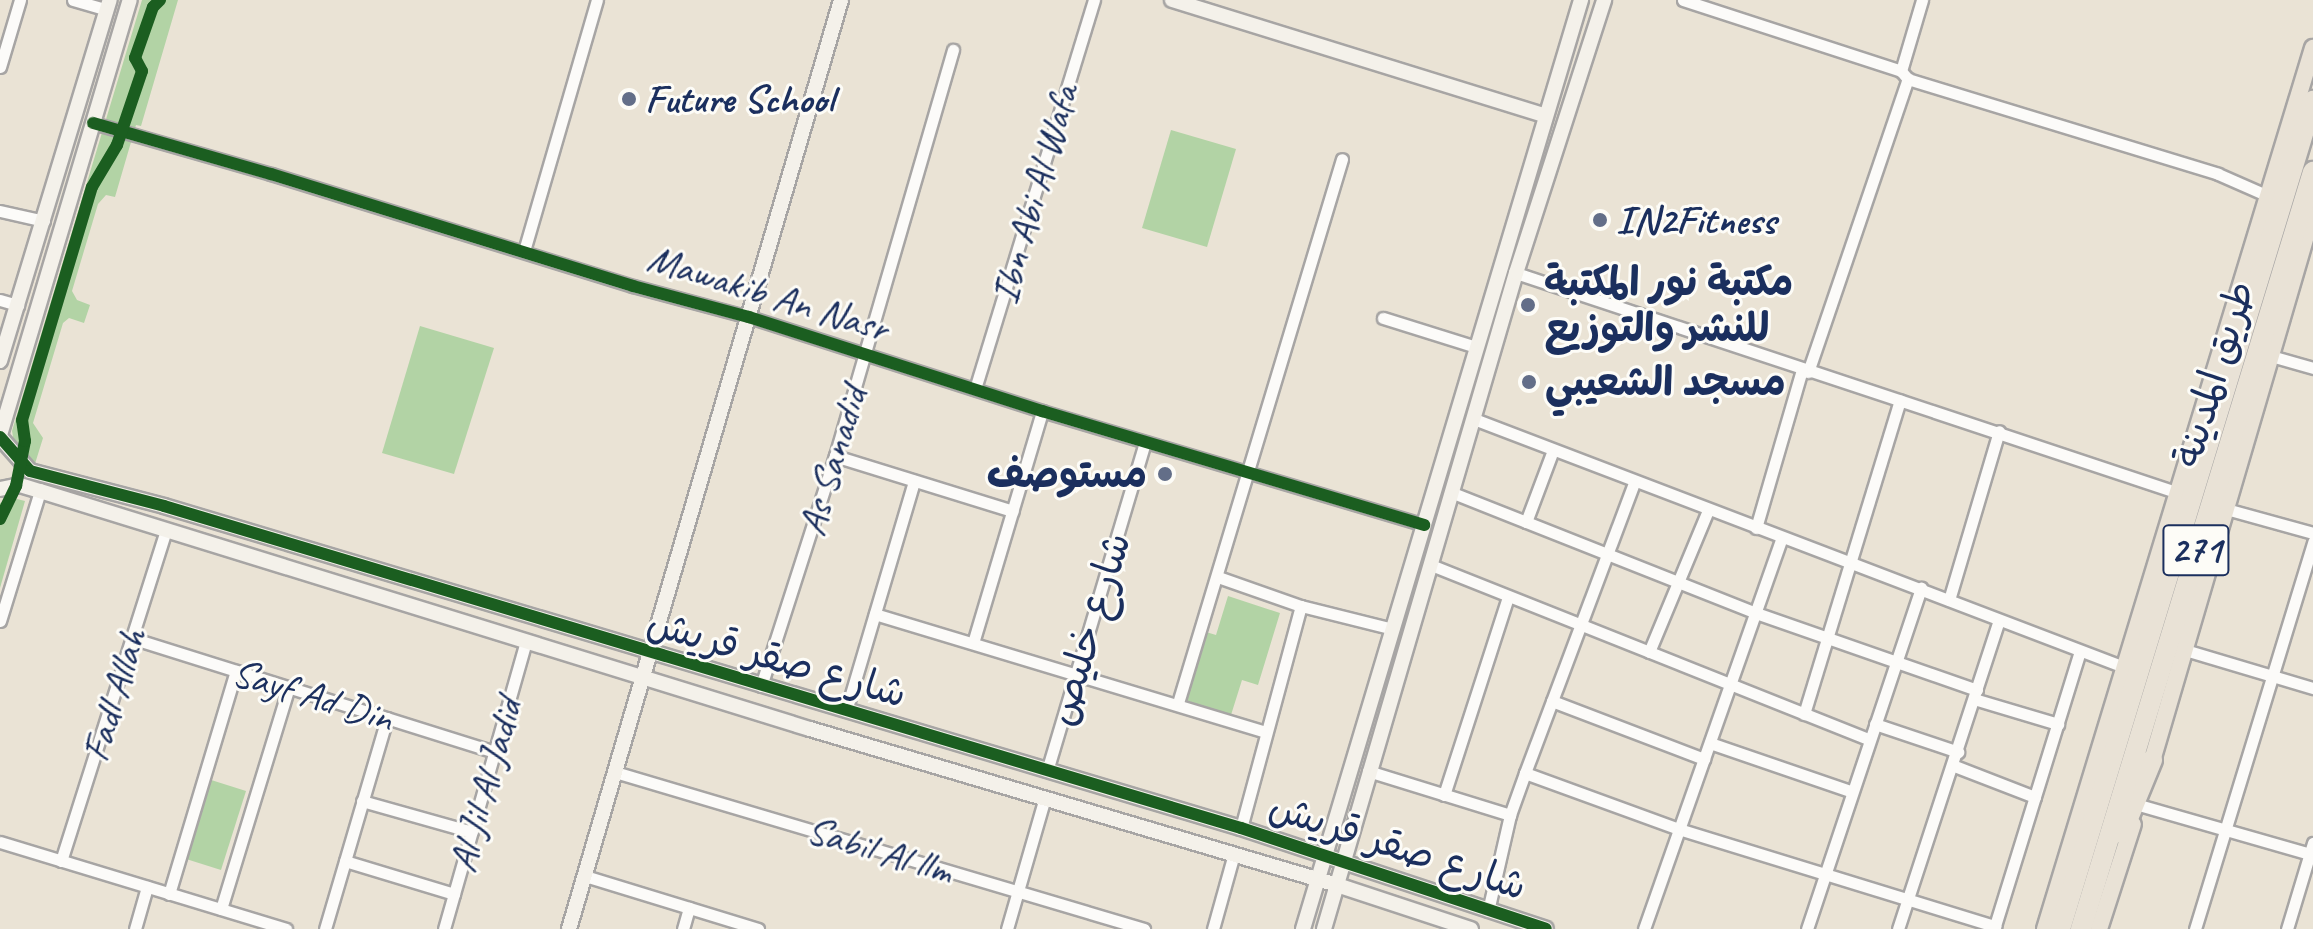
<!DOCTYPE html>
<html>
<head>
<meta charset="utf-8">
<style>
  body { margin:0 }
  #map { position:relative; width:2313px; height:929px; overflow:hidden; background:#eae3d5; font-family:Caveat,"Playpen Sans Arabic",sans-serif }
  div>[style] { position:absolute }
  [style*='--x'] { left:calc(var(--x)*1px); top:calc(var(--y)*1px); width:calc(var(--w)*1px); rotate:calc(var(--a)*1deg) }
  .green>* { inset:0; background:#b2d3a5 }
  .roads { filter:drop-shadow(2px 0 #a7a5a4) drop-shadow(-2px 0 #a7a5a4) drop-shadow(0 2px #a7a5a4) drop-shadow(0 -2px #a7a5a4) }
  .street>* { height:11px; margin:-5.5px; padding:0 5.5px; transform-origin:5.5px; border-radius:5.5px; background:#fcfbf9 }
  .secondary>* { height:14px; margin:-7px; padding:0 7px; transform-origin:7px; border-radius:7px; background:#f4f1ea }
  .primary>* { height:16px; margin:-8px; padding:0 8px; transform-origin:8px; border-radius:8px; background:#e9e2d6 }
  .highway>* { height:20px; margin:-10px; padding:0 10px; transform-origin:10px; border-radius:10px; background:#e9e2d6 }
  .cycleway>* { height:12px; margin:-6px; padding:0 6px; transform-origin:6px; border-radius:6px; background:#1b5e20 }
  .dots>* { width:22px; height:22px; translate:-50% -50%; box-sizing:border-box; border:4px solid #fdfcf7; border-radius:50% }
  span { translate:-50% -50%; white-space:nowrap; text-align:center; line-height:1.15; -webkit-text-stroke:6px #fdfcf7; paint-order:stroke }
  .shield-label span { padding:2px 6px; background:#fdfcf7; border:2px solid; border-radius:6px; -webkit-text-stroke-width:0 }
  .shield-label { font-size:38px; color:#1b2f5e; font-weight:700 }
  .poi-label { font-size:40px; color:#1b2f5e; font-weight:700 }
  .left { translate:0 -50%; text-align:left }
  .right { translate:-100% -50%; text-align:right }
  .street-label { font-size:40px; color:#1b2f5e }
</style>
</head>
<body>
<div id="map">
  <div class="green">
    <div style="clip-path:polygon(142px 0,178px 0,141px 126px,136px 125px,115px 197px,106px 195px,98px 204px,72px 291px,77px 300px,90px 305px,84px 323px,69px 318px,63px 323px,33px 423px,43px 438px,34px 467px,15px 448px,12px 431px)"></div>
    <div style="clip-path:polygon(1171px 130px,1236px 149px,1207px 247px,1142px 228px)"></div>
    <div style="clip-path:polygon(420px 326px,494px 348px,454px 474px,382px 453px)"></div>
    <div style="clip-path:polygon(13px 498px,25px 501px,0 588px,0 503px)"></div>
    <div style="clip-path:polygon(1228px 596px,1280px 613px,1258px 685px,1242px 680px,1231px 715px,1185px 700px,1206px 632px,1216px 635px)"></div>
    <div style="clip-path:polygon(208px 779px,246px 791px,221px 870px,183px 858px)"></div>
  </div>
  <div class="roads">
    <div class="street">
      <div style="--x:73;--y:0;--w:35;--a:16"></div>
      <div style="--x:1683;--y:0;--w:229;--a:18"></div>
      <div style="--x:1901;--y:71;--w:11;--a:49"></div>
      <div style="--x:1908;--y:79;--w:324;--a:17"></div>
      <div style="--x:2218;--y:174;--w:55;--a:23.7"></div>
      <div style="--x:0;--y:67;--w:70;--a:-73.4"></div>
      <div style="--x:1901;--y:71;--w:74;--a:-73.5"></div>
      <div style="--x:93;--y:123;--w:185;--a:16"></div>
      <div style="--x:271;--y:174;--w:379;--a:17.2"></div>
      <div style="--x:633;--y:286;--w:120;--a:15"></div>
      <div style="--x:749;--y:317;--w:308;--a:17.8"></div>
      <div style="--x:1042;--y:411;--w:399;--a:16.6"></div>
      <div style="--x:0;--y:211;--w:45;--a:12.8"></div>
      <div style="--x:524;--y:251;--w:261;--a:-73.8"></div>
      <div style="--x:1516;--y:273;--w:699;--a:18.36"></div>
      <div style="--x:0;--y:300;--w:19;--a:16"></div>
      <div style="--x:1383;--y:318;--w:97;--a:17.3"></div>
      <div style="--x:2271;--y:356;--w:44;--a:15.9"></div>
      <div style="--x:1808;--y:372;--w:310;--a:-71.2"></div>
      <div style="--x:975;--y:389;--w:407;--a:-73"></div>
      <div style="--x:1474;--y:419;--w:696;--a:20.88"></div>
      <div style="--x:835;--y:456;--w:186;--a:17.2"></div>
      <div style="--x:1453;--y:493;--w:326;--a:21.6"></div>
      <div style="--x:1756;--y:613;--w:234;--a:19.2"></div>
      <div style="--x:2226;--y:509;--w:90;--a:15.4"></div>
      <div style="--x:1526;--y:522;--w:77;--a:-69.4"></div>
      <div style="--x:1756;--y:528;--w:165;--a:-73.8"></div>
      <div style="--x:1431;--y:565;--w:470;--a:21.7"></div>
      <div style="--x:1218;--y:577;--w:88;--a:19.3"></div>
      <div style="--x:1301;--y:606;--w:95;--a:14"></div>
      <div style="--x:1949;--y:600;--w:176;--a:-73.5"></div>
      <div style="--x:875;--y:614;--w:407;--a:16.8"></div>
      <div style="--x:0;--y:621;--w:136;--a:-72.9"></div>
      <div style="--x:131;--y:638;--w:380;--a:17.4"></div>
      <div style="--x:973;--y:643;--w:242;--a:-73.4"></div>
      <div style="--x:2182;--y:649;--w:137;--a:16.6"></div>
      <div style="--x:1649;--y:652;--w:154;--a:-67.4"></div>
      <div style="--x:761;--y:686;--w:242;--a:-72.2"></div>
      <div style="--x:835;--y:456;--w:423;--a:-73.8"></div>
      <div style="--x:1974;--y:699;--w:88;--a:16.6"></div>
      <div style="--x:1552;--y:701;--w:163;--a:20.9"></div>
      <div style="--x:1178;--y:703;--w:568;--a:-73.22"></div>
      <div style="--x:846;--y:711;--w:240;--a:-73.5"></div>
      <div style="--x:1804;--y:714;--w:328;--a:-73"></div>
      <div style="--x:1875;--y:724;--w:88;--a:18.6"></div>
      <div style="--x:1710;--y:743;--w:148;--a:18.9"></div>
      <div style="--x:1952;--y:765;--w:89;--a:21.1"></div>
      <div style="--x:1047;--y:771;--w:343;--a:-73.4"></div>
      <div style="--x:1368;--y:771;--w:149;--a:17.2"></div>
      <div style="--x:615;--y:772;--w:552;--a:16.53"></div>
      <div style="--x:1525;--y:773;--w:164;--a:20"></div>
      <div style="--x:1679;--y:829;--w:331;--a:17.1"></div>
      <div style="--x:1444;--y:795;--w:208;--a:-72.1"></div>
      <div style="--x:362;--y:801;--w:114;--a:15.7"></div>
      <div style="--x:2139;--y:805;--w:181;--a:16"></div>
      <div style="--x:1241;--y:828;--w:230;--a:-74.9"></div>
      <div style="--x:0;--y:842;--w:299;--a:16.9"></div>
      <div style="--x:61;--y:861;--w:348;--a:-72.4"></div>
      <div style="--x:345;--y:861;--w:114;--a:16.8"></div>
      <div style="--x:585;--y:876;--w:181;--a:17"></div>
      <div style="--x:169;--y:894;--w:233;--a:-73.3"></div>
      <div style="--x:221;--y:909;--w:232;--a:-73"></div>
      <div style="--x:1488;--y:911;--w:98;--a:-77.1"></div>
      <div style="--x:1510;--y:815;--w:45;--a:-70.3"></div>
      <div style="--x:1525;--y:773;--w:310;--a:-69.4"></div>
      <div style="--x:135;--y:929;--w:44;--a:-74.1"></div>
      <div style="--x:325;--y:929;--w:220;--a:-73.6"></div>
      <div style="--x:444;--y:929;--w:299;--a:-74.1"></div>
      <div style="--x:683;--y:929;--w:22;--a:-74"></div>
      <div style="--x:1007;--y:929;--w:137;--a:-73.9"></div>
      <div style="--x:1213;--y:929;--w:78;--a:-74.4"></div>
      <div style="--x:1644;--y:929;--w:415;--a:-70.6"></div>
      <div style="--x:1807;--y:929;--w:360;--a:-71.5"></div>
      <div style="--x:1898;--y:929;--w:325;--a:-71.9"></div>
      <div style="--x:1994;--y:929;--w:290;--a:-72.8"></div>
      <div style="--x:2195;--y:929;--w:405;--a:-73"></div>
      <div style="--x:2287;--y:929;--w:90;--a:-73.2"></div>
    </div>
    <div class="secondary">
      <div style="--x:1172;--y:0;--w:389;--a:17.2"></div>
      <div style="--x:0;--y:361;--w:377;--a:-73.1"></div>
      <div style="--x:0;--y:435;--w:454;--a:-73.4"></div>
      <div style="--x:0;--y:437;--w:45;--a:48.6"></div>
      <div style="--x:30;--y:471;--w:138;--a:14.6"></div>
      <div style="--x:164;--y:506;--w:1124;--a:16.65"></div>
      <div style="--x:1241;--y:828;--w:321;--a:18.3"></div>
      <div style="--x:0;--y:489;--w:20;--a:-11"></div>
      <div style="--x:20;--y:485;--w:21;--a:17"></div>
      <div style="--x:40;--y:491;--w:806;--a:17.18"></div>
      <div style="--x:810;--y:729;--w:550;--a:16.49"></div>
      <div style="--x:1337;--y:885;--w:141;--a:18.2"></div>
      <div style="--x:569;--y:929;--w:968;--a:-73.68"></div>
      <div style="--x:1303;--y:929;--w:970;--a:-73.34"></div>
      <div style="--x:1324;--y:929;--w:684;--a:-73.69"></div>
      <div style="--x:1516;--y:273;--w:287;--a:-72.1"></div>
    </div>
    <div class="primary">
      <div style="--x:2149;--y:771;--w:583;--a:-73.65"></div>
      <div style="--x:2045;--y:929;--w:921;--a:-73.08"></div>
      <div style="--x:2099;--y:929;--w:110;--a:-72.1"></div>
    </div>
    <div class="highway">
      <div style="--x:2122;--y:833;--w:79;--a:-67.7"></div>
      <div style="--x:2060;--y:929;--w:866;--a:-73.01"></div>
      <div style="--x:2081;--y:929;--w:792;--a:-72.96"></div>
    </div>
  </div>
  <div class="cycleway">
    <div style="--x:93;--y:123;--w:185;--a:16"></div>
    <div style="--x:271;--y:174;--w:379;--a:17.2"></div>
    <div style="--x:633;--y:286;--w:120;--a:15"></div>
    <div style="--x:749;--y:317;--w:308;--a:17.8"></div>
    <div style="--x:1042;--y:411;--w:399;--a:16.6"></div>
    <div style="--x:0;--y:437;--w:45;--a:48.6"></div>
    <div style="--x:30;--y:471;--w:138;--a:14.6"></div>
    <div style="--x:164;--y:506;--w:1124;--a:16.65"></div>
    <div style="--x:1241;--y:828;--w:321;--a:18.3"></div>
    <div style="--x:0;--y:519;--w:37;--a:-64"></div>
    <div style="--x:16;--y:486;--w:46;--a:-78.7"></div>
    <div style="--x:25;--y:441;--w:21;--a:-98"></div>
    <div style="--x:22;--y:420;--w:243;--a:-73.3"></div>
    <div style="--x:92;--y:187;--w:49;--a:-59.2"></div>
    <div style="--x:117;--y:145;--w:78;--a:-71.3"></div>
    <div style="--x:142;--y:71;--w:15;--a:-118"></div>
    <div style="--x:135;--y:58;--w:54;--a:-70.6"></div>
    <div style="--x:153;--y:7;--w:10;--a:-45"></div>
  </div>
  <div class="dots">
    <div style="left:629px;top:99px;background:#636e88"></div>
    <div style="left:1600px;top:220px;background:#636e88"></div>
    <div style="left:1528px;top:305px;background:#636e88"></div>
    <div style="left:1529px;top:382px;background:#636e88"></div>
    <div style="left:1165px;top:474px;background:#636e88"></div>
  </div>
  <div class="shield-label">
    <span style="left:2196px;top:550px">271</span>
  </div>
  <div class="poi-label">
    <span class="left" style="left:645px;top:99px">Future School</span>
    <span class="left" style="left:1616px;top:220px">IN2Fitness</span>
    <span class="left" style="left:1544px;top:305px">مكتبة نور المكتبة<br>للنشر والتوزيع</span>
    <span class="left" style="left:1545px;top:382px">مسجد الشعيبي</span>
    <span class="right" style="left:1147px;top:474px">مستوصف</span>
  </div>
  <div class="street-label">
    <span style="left:1034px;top:194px;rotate:-74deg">Ibn Abi Al Wafa</span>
    <span style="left:768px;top:293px;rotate:17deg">Mawakib An Nasr</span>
    <span style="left:2214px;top:374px;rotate:-73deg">طريق المدينة</span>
    <span style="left:832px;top:461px;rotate:-73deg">As Sanadid</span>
    <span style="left:1089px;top:629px;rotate:-73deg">شارع خليص</span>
    <span style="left:777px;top:658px;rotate:16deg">شارع صقر قريش</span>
    <span style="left:114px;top:695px;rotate:-73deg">Fadl Allah</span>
    <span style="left:313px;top:695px;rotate:17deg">Sayf Ad Din</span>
    <span style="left:485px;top:785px;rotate:-74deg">Al Jil Al Jadid</span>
    <span style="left:1398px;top:846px;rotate:18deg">شارع صقر قريش</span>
    <span style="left:880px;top:850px;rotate:17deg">Sabil Al llm</span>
  </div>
</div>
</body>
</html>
